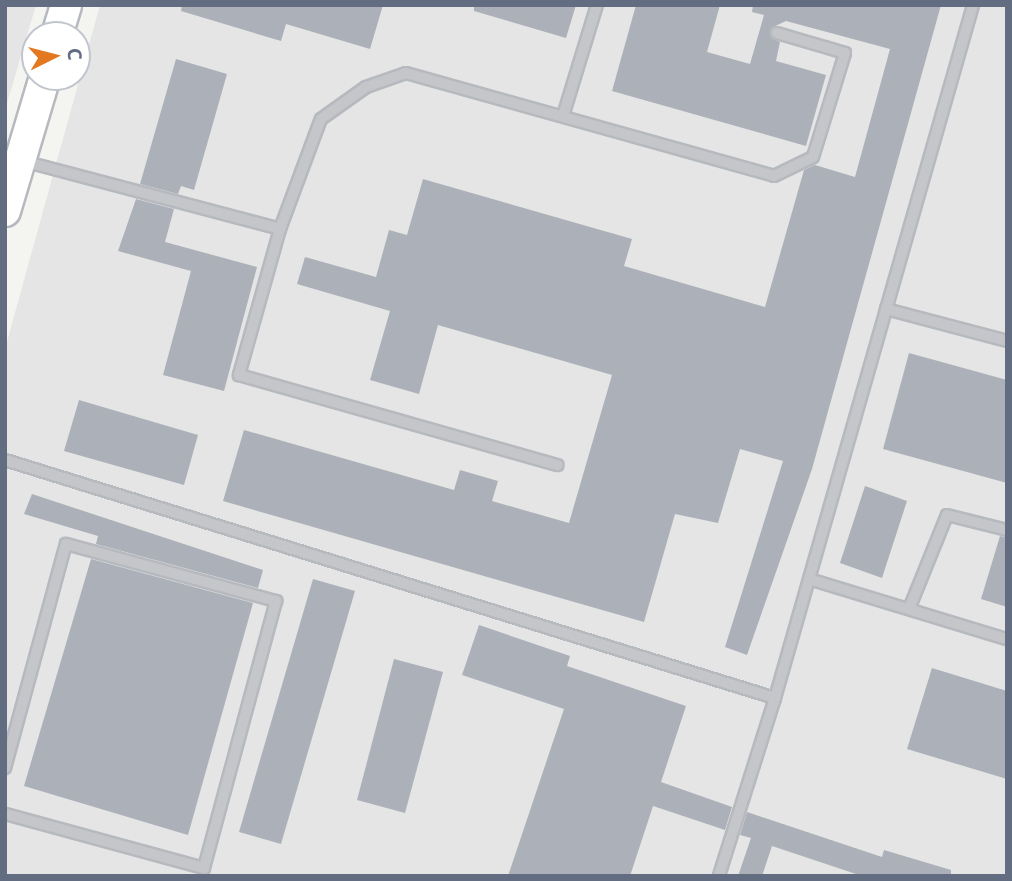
<!DOCTYPE html>
<html>
<head>
<meta charset="utf-8">
<style>
  body { margin:0 }
  #map { position:relative; width:1012px; height:881px; overflow:hidden; background:#f4f4f0; font-family:"Noto Sans",sans-serif }
  div>[style] { position:absolute }
  [style*='--x'] { left:calc(var(--x)*1px); top:calc(var(--y)*1px); width:calc(var(--w)*1px); rotate:calc(var(--a)*1deg) }
  .built>* { inset:0; background:#e4e5e4 }
  .building>* { inset:0; background:#acb1b9 }
  .roads { filter:drop-shadow(2px 0 #b6b9be) drop-shadow(-2px 0 #b6b9be) drop-shadow(0 2px #b6b9be) drop-shadow(0 -2px #b6b9be) }
  .lane>* { height:10px; margin:-5px; padding:0 5px; transform-origin:5px; border-radius:5px; background:#c4c6ca }
  .secondary>* { height:30px; margin:-15px; padding:0 15px; transform-origin:15px; border-radius:15px; background:#fff }
  span { translate:-50% -50%; white-space:nowrap; text-align:center; line-height:1.15; -webkit-text-stroke:7px #fff; paint-order:stroke }
  .frame { position:absolute; inset:0; border:7px solid #636d82; pointer-events:none }
  .north { position:absolute; left:21px; top:21px; width:70px; height:70px; box-sizing:border-box; background:#fff; border:2px solid #c1c5cd; border-radius:50%; rotate:84deg; font-size:19px; font-weight:700; line-height:28px; text-align:center; color:#636d82 }
  .north::after { content:''; display:block; margin:auto; width:24px; height:32px; background:#e47821; clip-path:polygon(50% 0,100% 100%,50% 72%,0 100%) }
</style>
</head>
<body>
<div id="map">
  <div class="built">
    <div style="clip-path:polygon(5px 5px,36px 5px,5px 110px)"></div>
    <div style="clip-path:polygon(100px 5px,1007px 5px,1007px 876px,5px 876px,5px 349px)"></div>
  </div>
  <div class="building">
    <div style="clip-path:polygon(182px 5px,383px 5px,370px 49px,286px 24px,281px 41px,181px 11px)"></div>
    <div style="clip-path:polygon(474px 5px,576px 5px,566px 38px,474px 11px)"></div>
    <div style="clip-path:polygon(636px 5px,720px 5px,707px 52px,750px 64px,764px 15px,752px 12px,753px 5px,941px 5px,812px 469px,747px 655px,725px 647px,783px 461px,740px 449px,718px 523px,675px 514px,644px 622px,223px 501px,244px 430px,454px 490px,460px 470px,498px 481px,492px 501px,569px 523px,612px 375px,438px 325px,419px 394px,370px 380px,390px 311px,297px 284px,305px 257px,376px 277px,389px 230px,407px 235px,423px 179px,632px 239px,624px 266px,765px 307px,804px 170px,815px 165px,855px 177px,890px 49px,786px 21px,771px 28px,771px 38px,780px 42px,776px 61px,826px 75px,806px 146px,612px 91px)"></div>
    <div style="clip-path:polygon(176px 59px,227px 74px,194px 190px,181px 186px,178px 194px,140px 184px)"></div>
    <div style="clip-path:polygon(136px 199px,174px 209px,165px 242px,257px 267px,224px 391px,163px 375px,191px 271px,118px 251px)"></div>
    <div style="clip-path:polygon(909px 353px,1007px 380px,1007px 483px,883px 449px)"></div>
    <div style="clip-path:polygon(79px 400px,198px 435px,184px 485px,64px 451px)"></div>
    <div style="clip-path:polygon(865px 486px,907px 501px,882px 578px,840px 563px)"></div>
    <div style="clip-path:polygon(32px 494px,263px 570px,258px 588px,96px 544px,98px 536px,24px 514px)"></div>
    <div style="clip-path:polygon(1000px 536px,1007px 538px,1007px 607px,981px 599px)"></div>
    <div style="clip-path:polygon(91px 559px,253px 603px,188px 835px,24px 786px)"></div>
    <div style="clip-path:polygon(313px 579px,355px 591px,281px 844px,239px 832px)"></div>
    <div style="clip-path:polygon(479px 625px,570px 656px,567px 666px,686px 706px,661px 782px,732px 807px,725px 830px,653px 806px,630px 876px,508px 876px,564px 709px,462px 675px)"></div>
    <div style="clip-path:polygon(394px 659px,443px 672px,405px 813px,357px 800px)"></div>
    <div style="clip-path:polygon(932px 668px,1007px 691px,1007px 779px,907px 749px)"></div>
    <div style="clip-path:polygon(747px 812px,882px 857px,884px 850px,951px 870px,951px 876px,862px 876px,772px 846px,762px 876px,738px 876px,751px 838px,740px 835px)"></div>
  </div>
  <div class="roads">
    <div class="lane">
      <div style="--x:563;--y:116;--w:116;--a:-73"></div>
      <div style="--x:23;--y:161;--w:266;--a:14.8"></div>
      <div style="--x:280;--y:229;--w:117;--a:-69.6"></div>
      <div style="--x:321;--y:119;--w:55;--a:-35.4"></div>
      <div style="--x:366;--y:87;--w:42;--a:-19.3"></div>
      <div style="--x:406;--y:73;--w:382;--a:15.6"></div>
      <div style="--x:774;--y:176;--w:43;--a:-26"></div>
      <div style="--x:813;--y:157;--w:109;--a:-72.9"></div>
      <div style="--x:845;--y:53;--w:71;--a:-163.6"></div>
      <div style="--x:280;--y:229;--w:152;--a:105.7"></div>
      <div style="--x:239;--y:375;--w:331;--a:15.8"></div>
      <div style="--x:886;--y:309;--w:125;--a:14.8"></div>
      <div style="--x:5;--y:460;--w:806;--a:17.18"></div>
      <div style="--x:775;--y:698;--w:187;--a:107.5"></div>
      <div style="--x:809;--y:579;--w:207;--a:16.9"></div>
      <div style="--x:909;--y:609;--w:101;--a:-68"></div>
      <div style="--x:947;--y:515;--w:62;--a:14"></div>
      <div style="--x:775;--y:698;--w:721;--a:-74.05"></div>
      <div style="--x:5;--y:768;--w:232;--a:-74.8"></div>
      <div style="--x:66;--y:544;--w:218;--a:15.2"></div>
      <div style="--x:276;--y:601;--w:277;--a:105.1"></div>
      <div style="--x:204;--y:868;--w:206;--a:-164.8"></div>
    </div>
    <div class="secondary">
      <div style="--x:57;--y:35;--w:31;--a:-73"></div>
      <div style="--x:5;--y:211;--w:140;--a:-73.4"></div>
    </div>
  </div>
  <div class="frame"></div>
  <div class="north">С</div>
</div>
</body>
</html>
